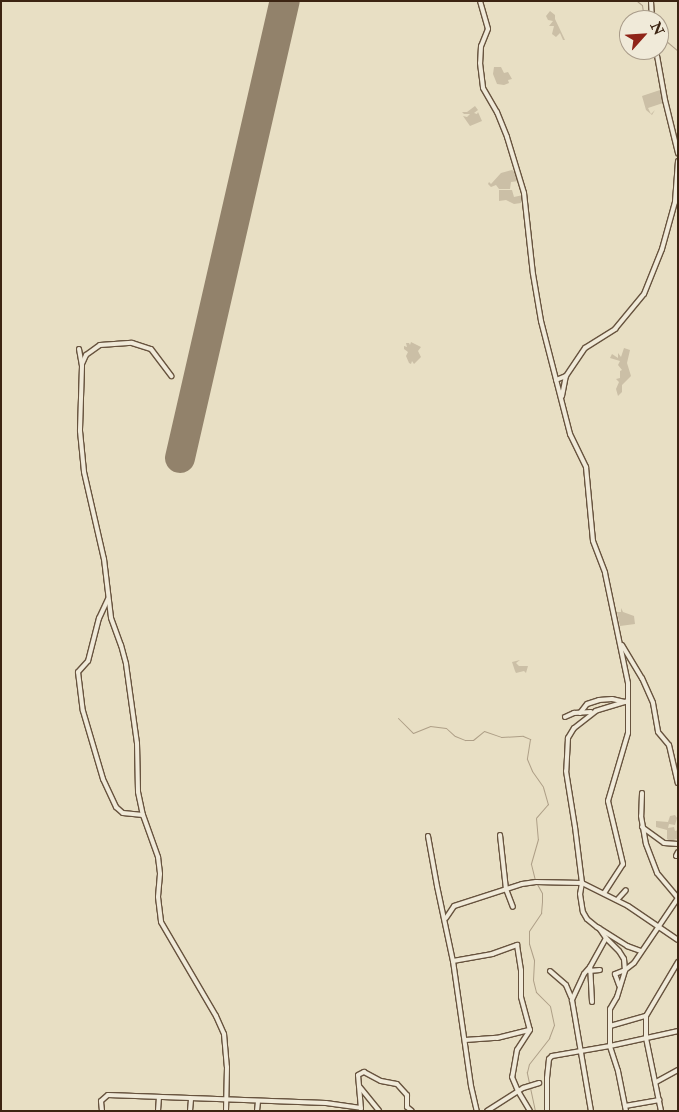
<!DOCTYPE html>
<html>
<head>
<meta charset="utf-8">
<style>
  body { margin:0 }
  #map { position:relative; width:679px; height:1112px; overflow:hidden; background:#e8dfc4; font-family:"IM FELL Double Pica",serif }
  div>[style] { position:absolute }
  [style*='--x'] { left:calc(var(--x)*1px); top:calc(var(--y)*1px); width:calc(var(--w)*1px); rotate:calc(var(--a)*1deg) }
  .green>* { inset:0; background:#cbbfa6 }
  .stream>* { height:1px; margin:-0.5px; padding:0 0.5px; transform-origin:0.5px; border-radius:0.5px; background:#ae9f87 }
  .runway>* { height:30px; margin:-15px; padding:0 15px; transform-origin:15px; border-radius:15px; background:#92826b }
  .roads { filter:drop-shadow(1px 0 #67533e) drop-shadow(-1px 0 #67533e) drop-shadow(0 1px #67533e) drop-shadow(0 -1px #67533e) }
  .street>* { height:4px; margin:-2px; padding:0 2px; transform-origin:2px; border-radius:2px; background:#f0ead9 }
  span { translate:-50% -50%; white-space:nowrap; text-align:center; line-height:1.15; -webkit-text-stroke:5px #f0ead9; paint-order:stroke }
  .frame { position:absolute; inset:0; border:2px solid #3c2412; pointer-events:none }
  .north { position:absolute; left:619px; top:10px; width:50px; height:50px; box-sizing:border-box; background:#f0ead9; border:1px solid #a89b89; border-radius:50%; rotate:64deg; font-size:14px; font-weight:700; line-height:20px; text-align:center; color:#3c2412 }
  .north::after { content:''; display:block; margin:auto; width:18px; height:22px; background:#8f2418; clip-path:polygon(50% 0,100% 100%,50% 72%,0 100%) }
</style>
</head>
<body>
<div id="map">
  <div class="green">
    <div style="clip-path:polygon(550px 11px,555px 15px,555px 19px,565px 40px,563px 40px,560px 33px,556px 37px,552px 34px,554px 26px,549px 26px,553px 21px,548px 20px,546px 16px)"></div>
    <div style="clip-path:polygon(494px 67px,501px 67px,504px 73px,508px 72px,512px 79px,508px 80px,509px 83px,504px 85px,497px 84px,493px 74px)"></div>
    <div style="clip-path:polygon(660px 90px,663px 103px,648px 108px,651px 114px,655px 110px,652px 115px,646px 110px,642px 96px)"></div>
    <div style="clip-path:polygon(475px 106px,478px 110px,474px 113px,477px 114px,478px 112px,482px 121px,470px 126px,463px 116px,467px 117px,470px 114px,464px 114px,462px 112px,467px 112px)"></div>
    <div style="clip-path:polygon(512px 170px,516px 173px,519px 181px,511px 182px,510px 189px,499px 189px,496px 185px,491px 187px,488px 184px,489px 182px,491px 184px,501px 173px)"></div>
    <div style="clip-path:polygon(499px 190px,512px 190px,514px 197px,523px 195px,521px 203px,514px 204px,506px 200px,499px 201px)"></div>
    <div style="clip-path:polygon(411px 342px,421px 347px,418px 351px,421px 357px,414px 364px,412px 361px,411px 364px,409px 363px,406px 356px,408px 352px,404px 349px,404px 346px,407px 347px,406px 343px,409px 343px,410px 345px)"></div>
    <div style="clip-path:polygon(624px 348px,630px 350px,627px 363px,631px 376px,622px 385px,622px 392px,618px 396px,616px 389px,619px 382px,616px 379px,620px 378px,620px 371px,622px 370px,618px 365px,620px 361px,610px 358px,612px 354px,618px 358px,618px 353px,621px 357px)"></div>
    <div style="clip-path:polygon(621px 608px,623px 612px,634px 616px,635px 624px,620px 626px,617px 612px,621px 612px)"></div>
    <div style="clip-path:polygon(520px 660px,516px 663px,519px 666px,528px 666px,526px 673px,524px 671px,516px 673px,515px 671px,512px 662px)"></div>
    <div style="clip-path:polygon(675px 815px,677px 818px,675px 825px,669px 824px,668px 828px,674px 827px,675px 831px,678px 830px,677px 839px,670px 841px,667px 839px,667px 830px,656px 827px,656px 821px,668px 822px,670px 816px)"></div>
  </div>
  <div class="stream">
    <div style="--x:637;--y:1;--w:6;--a:39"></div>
    <div style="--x:642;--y:5;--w:15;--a:82"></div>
    <div style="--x:659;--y:35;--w:25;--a:40"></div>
    <div style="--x:398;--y:718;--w:21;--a:45"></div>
    <div style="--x:413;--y:733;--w:18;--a:-22"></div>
    <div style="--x:430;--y:726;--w:16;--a:7"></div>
    <div style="--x:446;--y:728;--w:12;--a:42"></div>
    <div style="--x:455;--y:736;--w:11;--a:22"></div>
    <div style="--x:465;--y:740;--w:8;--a:0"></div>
    <div style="--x:473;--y:740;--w:14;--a:-39"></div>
    <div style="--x:484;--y:731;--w:18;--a:19"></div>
    <div style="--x:501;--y:737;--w:22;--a:-3"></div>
    <div style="--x:523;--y:736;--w:8;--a:23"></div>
    <div style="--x:530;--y:739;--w:20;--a:99"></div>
    <div style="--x:527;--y:759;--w:13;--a:67"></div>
    <div style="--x:532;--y:771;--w:19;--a:55"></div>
    <div style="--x:543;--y:787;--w:18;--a:74"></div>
    <div style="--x:548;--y:804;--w:18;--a:131"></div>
    <div style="--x:536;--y:818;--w:21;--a:85"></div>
    <div style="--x:538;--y:839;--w:26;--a:106"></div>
    <div style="--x:531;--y:864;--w:16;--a:76"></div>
    <div style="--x:535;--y:1111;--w:40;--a:-102"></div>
    <div style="--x:527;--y:1072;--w:8;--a:-76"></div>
    <div style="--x:529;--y:1064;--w:33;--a:-52"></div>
    <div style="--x:549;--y:1038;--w:14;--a:-69"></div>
    <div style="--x:554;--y:1025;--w:19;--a:-102"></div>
    <div style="--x:550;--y:1006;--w:20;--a:-135"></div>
    <div style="--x:536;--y:992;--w:12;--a:-104"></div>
    <div style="--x:533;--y:980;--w:20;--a:-87"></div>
    <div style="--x:534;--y:960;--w:17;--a:-107"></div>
    <div style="--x:529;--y:944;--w:13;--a:-90"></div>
    <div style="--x:529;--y:931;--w:22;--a:-56"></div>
    <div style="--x:541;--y:913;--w:12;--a:-85"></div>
    <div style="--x:542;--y:901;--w:8;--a:-90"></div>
    <div style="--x:542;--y:893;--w:10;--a:-119"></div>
  </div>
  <div class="runway">
    <div style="--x:180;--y:458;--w:469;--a:-77.1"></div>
  </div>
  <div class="roads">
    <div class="street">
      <div style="--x:480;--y:1;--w:29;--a:74"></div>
      <div style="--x:488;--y:29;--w:18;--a:112"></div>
      <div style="--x:481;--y:46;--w:17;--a:93"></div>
      <div style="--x:480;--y:63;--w:25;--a:83"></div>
      <div style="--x:483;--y:88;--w:28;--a:60"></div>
      <div style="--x:497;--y:112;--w:27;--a:68"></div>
      <div style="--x:507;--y:137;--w:59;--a:73.1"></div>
      <div style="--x:524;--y:193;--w:81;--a:83.7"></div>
      <div style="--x:533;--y:274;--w:48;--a:80.3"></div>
      <div style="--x:541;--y:321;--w:117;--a:75.6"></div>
      <div style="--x:570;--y:434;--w:37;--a:64"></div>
      <div style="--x:586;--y:467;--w:74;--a:84.6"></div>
      <div style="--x:593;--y:541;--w:34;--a:69"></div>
      <div style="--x:605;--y:573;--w:112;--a:78.2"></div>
      <div style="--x:628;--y:683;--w:50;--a:90"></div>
      <div style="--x:628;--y:733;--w:71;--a:106.4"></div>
      <div style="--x:608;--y:801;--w:65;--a:76.6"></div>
      <div style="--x:623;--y:864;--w:35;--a:123"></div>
      <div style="--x:651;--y:1;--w:19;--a:87"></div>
      <div style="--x:656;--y:50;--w:51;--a:79.8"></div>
      <div style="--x:665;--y:100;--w:55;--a:76.2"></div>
      <div style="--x:79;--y:349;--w:17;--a:80"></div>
      <div style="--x:82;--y:366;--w:65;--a:91.8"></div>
      <div style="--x:80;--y:431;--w:41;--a:84.4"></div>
      <div style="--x:84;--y:472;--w:89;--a:77.1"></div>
      <div style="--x:104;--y:559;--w:59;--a:83.2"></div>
      <div style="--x:111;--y:618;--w:29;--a:70"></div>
      <div style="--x:121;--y:645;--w:20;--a:75"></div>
      <div style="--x:126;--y:664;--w:80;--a:82.1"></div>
      <div style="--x:137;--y:743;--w:49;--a:88.8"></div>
      <div style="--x:138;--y:792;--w:24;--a:78"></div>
      <div style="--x:143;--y:815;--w:45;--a:70.3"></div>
      <div style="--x:158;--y:857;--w:17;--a:83"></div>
      <div style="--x:160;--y:874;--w:23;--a:95"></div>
      <div style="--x:158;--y:897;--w:25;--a:83"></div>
      <div style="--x:161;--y:922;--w:109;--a:59.7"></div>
      <div style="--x:216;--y:1016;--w:20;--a:66"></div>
      <div style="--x:224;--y:1034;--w:33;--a:85"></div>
      <div style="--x:227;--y:1067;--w:44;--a:91.3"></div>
      <div style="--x:82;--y:364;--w:10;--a:-66"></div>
      <div style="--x:86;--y:355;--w:17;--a:-36"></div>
      <div style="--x:100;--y:345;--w:32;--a:-4"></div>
      <div style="--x:132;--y:343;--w:20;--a:18"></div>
      <div style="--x:151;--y:349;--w:34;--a:53"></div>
      <div style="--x:556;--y:380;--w:11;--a:-22"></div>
      <div style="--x:566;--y:376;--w:34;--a:-56"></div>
      <div style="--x:585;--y:348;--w:36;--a:-32"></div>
      <div style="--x:615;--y:329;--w:45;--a:-50.4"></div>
      <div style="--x:644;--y:294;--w:48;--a:-68.2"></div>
      <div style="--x:662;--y:249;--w:49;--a:-74.5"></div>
      <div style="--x:675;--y:202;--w:41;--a:-85.8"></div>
      <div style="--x:562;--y:396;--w:20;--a:-79"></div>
      <div style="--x:108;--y:599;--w:21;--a:115"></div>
      <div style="--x:99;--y:618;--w:44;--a:104.3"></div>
      <div style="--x:88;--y:661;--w:15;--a:132"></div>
      <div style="--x:78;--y:672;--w:39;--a:83"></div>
      <div style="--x:83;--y:711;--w:71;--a:73.6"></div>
      <div style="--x:103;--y:779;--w:31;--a:65"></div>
      <div style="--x:116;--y:807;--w:9;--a:41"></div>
      <div style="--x:123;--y:813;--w:20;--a:6"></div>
      <div style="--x:622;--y:645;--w:39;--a:59"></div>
      <div style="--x:642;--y:678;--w:27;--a:66"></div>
      <div style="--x:653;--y:703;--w:29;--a:80"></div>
      <div style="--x:658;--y:732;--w:17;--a:50"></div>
      <div style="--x:669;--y:745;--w:39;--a:77"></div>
      <div style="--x:628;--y:701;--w:34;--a:163"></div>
      <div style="--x:596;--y:711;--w:28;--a:142"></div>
      <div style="--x:574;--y:728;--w:12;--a:121"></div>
      <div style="--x:568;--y:738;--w:33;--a:93"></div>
      <div style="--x:566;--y:771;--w:57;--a:80.9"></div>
      <div style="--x:575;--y:827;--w:56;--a:82.9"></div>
      <div style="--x:582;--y:883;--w:11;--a:100"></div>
      <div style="--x:580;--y:894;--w:18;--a:81"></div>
      <div style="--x:583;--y:912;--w:8;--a:60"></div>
      <div style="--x:587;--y:919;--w:13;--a:39"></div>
      <div style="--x:597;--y:927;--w:36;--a:32"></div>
      <div style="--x:627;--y:946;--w:15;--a:20"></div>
      <div style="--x:580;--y:713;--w:11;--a:-52"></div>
      <div style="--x:587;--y:704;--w:13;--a:-18"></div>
      <div style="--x:599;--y:700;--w:13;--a:-4"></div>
      <div style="--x:612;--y:699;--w:13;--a:13"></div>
      <div style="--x:565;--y:717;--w:10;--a:-24"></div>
      <div style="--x:574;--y:713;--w:17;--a:-3"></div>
      <div style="--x:642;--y:793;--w:23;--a:92"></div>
      <div style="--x:641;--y:816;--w:28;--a:80"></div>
      <div style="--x:646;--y:844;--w:31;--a:69"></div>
      <div style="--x:657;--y:873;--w:33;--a:50"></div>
      <div style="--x:642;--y:827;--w:27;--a:36"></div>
      <div style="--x:664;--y:843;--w:14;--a:4"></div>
      <div style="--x:500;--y:835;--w:54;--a:83.7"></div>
      <div style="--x:506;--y:889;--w:19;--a:69"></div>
      <div style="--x:428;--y:836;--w:51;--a:79.8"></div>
      <div style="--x:437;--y:886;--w:77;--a:78"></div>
      <div style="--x:453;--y:961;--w:126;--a:81.8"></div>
      <div style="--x:471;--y:1086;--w:26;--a:77"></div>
      <div style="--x:676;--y:856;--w:4;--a:-63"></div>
      <div style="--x:617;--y:900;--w:13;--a:-48"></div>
      <div style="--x:446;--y:918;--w:14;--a:-56"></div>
      <div style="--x:454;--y:906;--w:71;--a:-17.9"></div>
      <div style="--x:522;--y:884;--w:14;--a:-8"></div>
      <div style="--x:536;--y:882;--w:46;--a:1.2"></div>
      <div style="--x:582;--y:883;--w:51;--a:26.6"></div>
      <div style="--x:628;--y:906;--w:60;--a:34.2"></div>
      <div style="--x:606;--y:938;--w:18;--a:45"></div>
      <div style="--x:619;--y:951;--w:9;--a:58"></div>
      <div style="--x:624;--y:959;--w:11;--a:85"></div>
      <div style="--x:625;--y:970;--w:11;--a:158"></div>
      <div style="--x:615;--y:974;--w:12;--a:70"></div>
      <div style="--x:453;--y:961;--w:40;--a:-10"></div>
      <div style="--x:492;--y:954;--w:27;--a:-20"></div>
      <div style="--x:517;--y:945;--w:25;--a:81"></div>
      <div style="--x:521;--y:970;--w:27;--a:90"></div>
      <div style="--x:521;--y:997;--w:34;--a:75"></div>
      <div style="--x:530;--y:1030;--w:24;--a:123"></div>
      <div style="--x:517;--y:1050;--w:27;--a:100"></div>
      <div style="--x:512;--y:1077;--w:15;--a:67"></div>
      <div style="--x:518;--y:1091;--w:23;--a:59"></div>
      <div style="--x:590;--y:967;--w:9;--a:131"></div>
      <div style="--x:584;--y:974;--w:29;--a:115"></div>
      <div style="--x:572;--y:1000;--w:113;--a:80.3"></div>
      <div style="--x:550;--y:971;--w:21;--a:41"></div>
      <div style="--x:566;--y:985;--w:13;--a:67"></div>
      <div style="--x:589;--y:971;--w:11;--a:-5"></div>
      <div style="--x:592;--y:1002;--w:35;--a:-93"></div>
      <div style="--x:590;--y:967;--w:33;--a:-61"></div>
      <div style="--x:606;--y:938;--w:12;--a:-125"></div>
      <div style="--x:610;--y:1026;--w:37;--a:-16"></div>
      <div style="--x:465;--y:1040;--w:32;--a:-4"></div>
      <div style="--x:497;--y:1038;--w:34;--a:-14"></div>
      <div style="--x:656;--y:1082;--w:25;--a:-29"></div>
      <div style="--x:359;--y:1086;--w:32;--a:51"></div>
      <div style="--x:625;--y:1106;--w:35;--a:-10"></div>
      <div style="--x:361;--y:1109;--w:34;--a:-95"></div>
      <div style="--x:358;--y:1075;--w:7;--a:-27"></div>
      <div style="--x:364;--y:1072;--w:19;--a:28"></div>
      <div style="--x:381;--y:1081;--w:16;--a:11"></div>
      <div style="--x:397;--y:1084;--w:15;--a:48"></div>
      <div style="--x:407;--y:1095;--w:12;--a:90"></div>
      <div style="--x:407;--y:1107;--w:6;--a:39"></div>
      <div style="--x:102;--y:1111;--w:10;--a:-96"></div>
      <div style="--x:101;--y:1101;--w:9;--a:-41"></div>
      <div style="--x:108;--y:1095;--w:218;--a:2.1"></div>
      <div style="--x:326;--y:1103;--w:35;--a:8"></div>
      <div style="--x:158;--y:1111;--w:14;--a:-86"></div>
      <div style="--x:190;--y:1111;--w:12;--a:-85"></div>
      <div style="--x:257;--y:1111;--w:9;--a:-84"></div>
      <div style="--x:487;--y:1111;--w:43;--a:-32.6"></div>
      <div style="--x:523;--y:1088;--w:17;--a:-17"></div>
      <div style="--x:547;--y:1111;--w:33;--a:-90"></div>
      <div style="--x:547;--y:1078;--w:19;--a:-84"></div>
      <div style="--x:549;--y:1059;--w:4;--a:-45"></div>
      <div style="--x:552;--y:1056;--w:59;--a:-9.8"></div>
      <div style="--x:610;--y:1046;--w:70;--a:-12.4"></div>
      <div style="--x:626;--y:1111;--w:41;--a:-101.3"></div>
      <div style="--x:618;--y:1071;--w:26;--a:-108"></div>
      <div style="--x:610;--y:1046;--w:37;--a:-90"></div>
      <div style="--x:610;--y:1009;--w:14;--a:-60"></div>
      <div style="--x:617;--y:997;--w:28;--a:-73"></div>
      <div style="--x:625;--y:970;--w:11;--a:-38"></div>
      <div style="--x:634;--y:963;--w:78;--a:-55.9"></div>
      <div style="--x:661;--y:1111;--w:75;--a:-101.6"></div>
      <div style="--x:646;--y:1038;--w:22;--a:-90"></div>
      <div style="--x:646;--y:1016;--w:63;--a:-59.3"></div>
    </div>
  </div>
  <div class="frame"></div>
  <div class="north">N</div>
</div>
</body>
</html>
